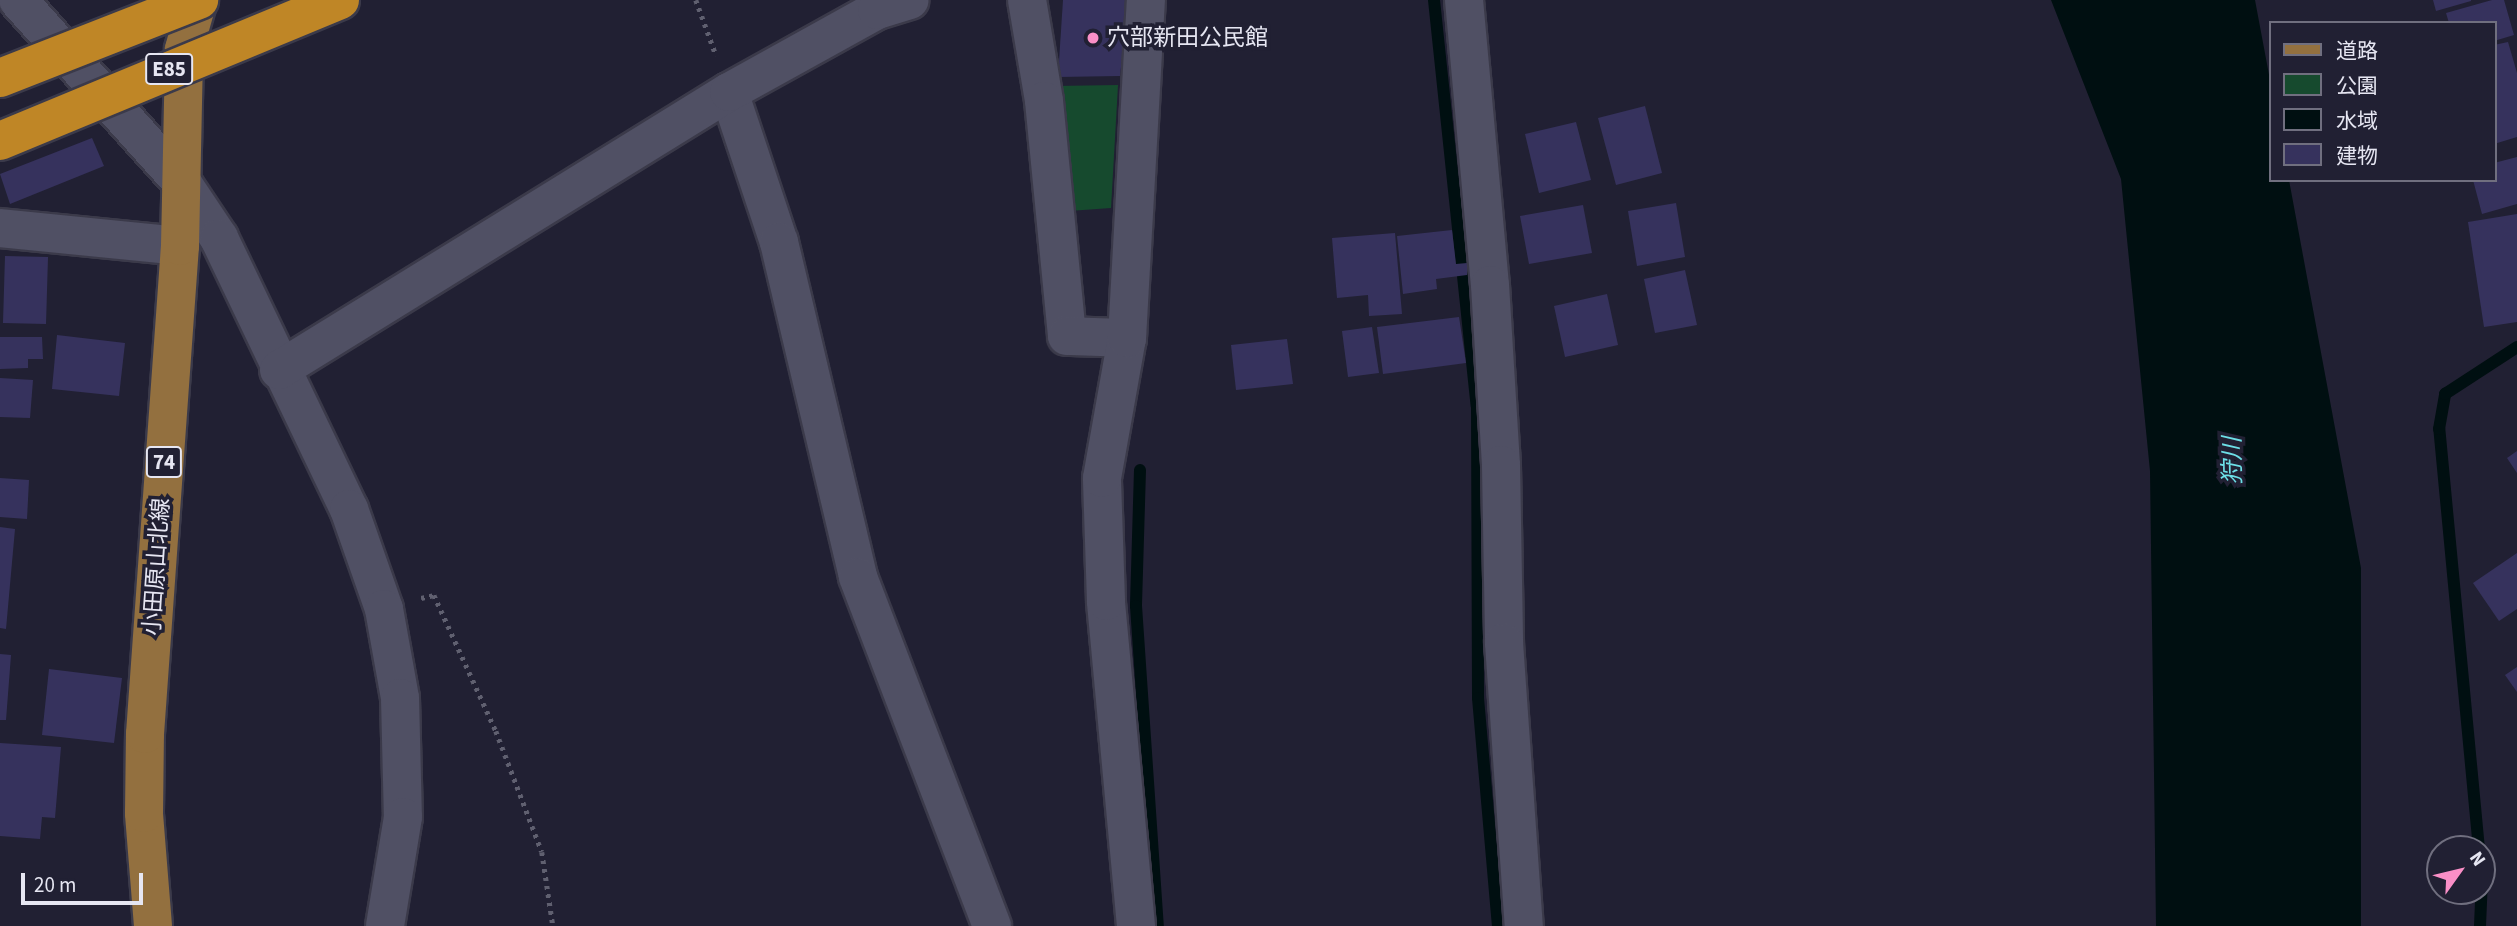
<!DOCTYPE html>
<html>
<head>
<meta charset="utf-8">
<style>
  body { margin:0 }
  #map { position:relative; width:2517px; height:926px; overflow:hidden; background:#212033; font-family:"Source Sans 3","Noto Sans JP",sans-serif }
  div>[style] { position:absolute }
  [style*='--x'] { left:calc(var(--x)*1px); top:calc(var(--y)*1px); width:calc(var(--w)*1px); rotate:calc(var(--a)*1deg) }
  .green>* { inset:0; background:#164a2e }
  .water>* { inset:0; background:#000f11 }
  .stream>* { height:12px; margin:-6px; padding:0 6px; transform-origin:6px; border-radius:6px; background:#000f11 }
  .building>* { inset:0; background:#36325d }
  .path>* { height:4.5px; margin-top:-2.25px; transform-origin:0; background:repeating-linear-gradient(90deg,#606070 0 3.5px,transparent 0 8.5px) }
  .roads { filter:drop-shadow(2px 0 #3b3a4a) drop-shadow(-2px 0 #3b3a4a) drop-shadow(0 2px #3b3a4a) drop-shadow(0 -2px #3b3a4a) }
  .minor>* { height:38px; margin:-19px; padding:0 19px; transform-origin:19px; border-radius:19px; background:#505064 }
  .major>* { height:38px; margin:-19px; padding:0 19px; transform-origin:19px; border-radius:19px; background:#93703f }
  .bridges { filter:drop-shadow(2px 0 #3b3a4a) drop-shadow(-2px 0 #3b3a4a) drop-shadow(0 2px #3b3a4a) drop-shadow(0 -2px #3b3a4a) }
  .highway-bridge>* { height:38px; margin:-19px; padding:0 19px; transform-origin:19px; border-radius:19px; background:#bf8626 }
  .dots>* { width:19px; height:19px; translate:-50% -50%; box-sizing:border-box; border:4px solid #212033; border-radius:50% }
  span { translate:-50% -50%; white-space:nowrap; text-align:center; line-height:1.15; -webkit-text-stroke:7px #212033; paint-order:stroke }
  .shield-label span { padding:2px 5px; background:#212033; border:2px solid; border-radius:5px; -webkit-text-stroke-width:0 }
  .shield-label { font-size:21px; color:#e6e6f2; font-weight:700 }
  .poi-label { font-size:23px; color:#e6e6f2 }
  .left { translate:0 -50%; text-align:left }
  .street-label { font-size:23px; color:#e6e6f2 }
  .water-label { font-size:24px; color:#6ddfe7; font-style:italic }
  .legend { position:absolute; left:2269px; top:21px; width:228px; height:161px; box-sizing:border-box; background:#212033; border:2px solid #706f7f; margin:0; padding:9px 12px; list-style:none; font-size:21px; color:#e6e6f2 }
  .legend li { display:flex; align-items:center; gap:14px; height:35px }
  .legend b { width:35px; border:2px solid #706f7f }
  .north { position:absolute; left:2426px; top:835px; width:70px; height:70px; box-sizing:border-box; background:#212033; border:2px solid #706f7f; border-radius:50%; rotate:56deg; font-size:19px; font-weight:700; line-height:28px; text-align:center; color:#e6e6f2 }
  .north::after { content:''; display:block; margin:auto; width:24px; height:32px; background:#fa8fc7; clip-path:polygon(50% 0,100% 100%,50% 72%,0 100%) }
  .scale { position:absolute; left:21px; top:873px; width:122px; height:32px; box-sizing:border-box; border:4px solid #e6e6f2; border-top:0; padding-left:9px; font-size:21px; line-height:24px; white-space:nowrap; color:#e6e6f2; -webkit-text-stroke:5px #212033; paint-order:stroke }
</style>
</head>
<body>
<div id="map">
  <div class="green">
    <div style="clip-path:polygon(1118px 85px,1111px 208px,1069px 211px,1054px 86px)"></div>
  </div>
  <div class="water">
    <div style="clip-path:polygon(2051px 0,2255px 0,2270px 80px,2270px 180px,2289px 180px,2361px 568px,2361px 926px,2156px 926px,2150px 471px,2121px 179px)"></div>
  </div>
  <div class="stream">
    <div style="--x:1434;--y:0;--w:408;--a:84"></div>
    <div style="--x:1477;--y:406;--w:292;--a:89.8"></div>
    <div style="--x:1478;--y:698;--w:229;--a:85"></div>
    <div style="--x:1140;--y:470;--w:136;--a:91.7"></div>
    <div style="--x:1136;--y:606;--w:321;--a:86.1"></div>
    <div style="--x:2479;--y:849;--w:422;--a:-95.4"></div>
    <div style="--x:2439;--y:429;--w:36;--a:-80"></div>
    <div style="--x:2445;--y:394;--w:86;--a:-33.1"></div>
    <div style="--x:2480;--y:926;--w:48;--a:-87.6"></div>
  </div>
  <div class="building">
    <div style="clip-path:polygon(1063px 0,1129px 0,1120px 76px,1058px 77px)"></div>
    <div style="clip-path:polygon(2433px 0,2471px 0,2471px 1px,2436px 11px)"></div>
    <div style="clip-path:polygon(2492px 0,2504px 0,2514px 35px,2494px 41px,2494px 23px,2449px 23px,2446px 13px)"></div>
    <div style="clip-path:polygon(2508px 42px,2517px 73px,2517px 137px,2494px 144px,2494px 45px)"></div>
    <div style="clip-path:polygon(1645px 106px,1662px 173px,1616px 185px,1598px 118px)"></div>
    <div style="clip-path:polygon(1576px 122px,1591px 180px,1539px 193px,1525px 134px)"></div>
    <div style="clip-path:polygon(92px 138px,104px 166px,10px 204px,0 174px)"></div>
    <div style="clip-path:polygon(2517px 157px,2517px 204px,2482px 214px,2473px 180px,2494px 180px,2494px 163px)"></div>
    <div style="clip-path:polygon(1676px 203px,1685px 257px,1637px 266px,1628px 211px)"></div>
    <div style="clip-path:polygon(1583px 205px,1592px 253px,1529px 264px,1520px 216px)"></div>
    <div style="clip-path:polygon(2517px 214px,2517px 322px,2484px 327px,2468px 222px)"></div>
    <div style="clip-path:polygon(1452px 230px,1456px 264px,1467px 263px,1467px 275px,1436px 279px,1437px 289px,1403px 294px,1397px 236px)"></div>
    <div style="clip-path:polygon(1395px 233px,1402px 314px,1369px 316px,1368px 295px,1337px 298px,1332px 238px)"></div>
    <div style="clip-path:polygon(5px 256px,48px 257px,46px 324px,3px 323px)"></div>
    <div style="clip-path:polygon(1685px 270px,1697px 325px,1655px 333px,1644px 279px)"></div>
    <div style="clip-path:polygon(1607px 294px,1618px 345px,1565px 357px,1554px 306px)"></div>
    <div style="clip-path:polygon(1459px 317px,1466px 363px,1383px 374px,1377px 327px)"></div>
    <div style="clip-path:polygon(1372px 327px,1379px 373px,1348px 377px,1342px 331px)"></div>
    <div style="clip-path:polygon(57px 335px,125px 343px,119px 396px,52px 389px)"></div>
    <div style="clip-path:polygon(0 337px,42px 337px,43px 359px,28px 359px,28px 368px,0 369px)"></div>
    <div style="clip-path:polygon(1287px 339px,1293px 384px,1236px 390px,1231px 345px)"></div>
    <div style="clip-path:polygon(0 378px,33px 380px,30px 418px,0 417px)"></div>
    <div style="clip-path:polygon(2517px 451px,2517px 473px,2507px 458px)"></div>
    <div style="clip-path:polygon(0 478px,29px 480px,27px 519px,0 517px)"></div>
    <div style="clip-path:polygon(0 527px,15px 529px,6px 629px,0 628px)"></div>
    <div style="clip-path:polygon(2517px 553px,2517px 609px,2499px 621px,2473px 583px)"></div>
    <div style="clip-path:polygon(0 654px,11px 655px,6px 720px,0 720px)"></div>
    <div style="clip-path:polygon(2517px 667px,2517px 692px,2505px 675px)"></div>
    <div style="clip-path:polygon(49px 669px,122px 678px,114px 743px,42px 735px)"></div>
    <div style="clip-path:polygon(0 743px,61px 747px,55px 818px,42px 817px,40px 839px,0 836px)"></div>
  </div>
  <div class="path">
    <div style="--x:696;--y:0;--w:59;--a:70"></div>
    <div style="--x:421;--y:598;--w:13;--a:-13"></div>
    <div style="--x:434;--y:595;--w:149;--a:65.5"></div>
    <div style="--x:496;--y:731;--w:129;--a:69.2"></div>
    <div style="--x:542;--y:852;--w:75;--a:81.5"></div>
  </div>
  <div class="roads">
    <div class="minor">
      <div style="--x:18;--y:0;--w:247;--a:48.1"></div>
      <div style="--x:183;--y:184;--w:65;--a:56.3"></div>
      <div style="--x:219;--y:238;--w:301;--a:64.4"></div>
      <div style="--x:349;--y:509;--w:106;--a:70.7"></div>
      <div style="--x:384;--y:609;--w:90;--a:79.8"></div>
      <div style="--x:400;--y:698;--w:119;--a:88.6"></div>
      <div style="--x:403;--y:817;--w:110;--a:99.4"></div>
      <div style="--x:1027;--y:0;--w:102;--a:80.4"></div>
      <div style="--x:1044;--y:101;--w:236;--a:84.4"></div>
      <div style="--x:1067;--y:336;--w:60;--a:1.9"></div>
      <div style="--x:1464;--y:0;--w:286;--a:84.8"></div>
      <div style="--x:1490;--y:285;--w:180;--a:86.5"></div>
      <div style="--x:1501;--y:465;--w:178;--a:89"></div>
      <div style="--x:1504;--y:643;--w:284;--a:86"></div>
      <div style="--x:729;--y:92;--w:158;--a:71.6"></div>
      <div style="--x:779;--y:242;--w:344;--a:76.7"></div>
      <div style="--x:858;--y:577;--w:374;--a:69"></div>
      <div style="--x:0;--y:228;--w:181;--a:5.7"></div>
      <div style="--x:279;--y:370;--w:529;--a:-31.71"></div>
      <div style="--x:729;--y:92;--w:169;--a:-29"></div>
      <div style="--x:877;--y:10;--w:34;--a:-17"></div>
      <div style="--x:1136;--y:926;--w:326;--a:-95.3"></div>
      <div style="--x:1106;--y:601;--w:123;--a:-91.9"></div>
      <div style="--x:1102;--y:478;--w:142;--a:-79.9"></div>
      <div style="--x:1127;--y:338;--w:339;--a:-86.8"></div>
    </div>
    <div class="major">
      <div style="--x:153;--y:926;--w:113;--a:-94.6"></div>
      <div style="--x:144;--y:813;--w:79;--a:-89.3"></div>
      <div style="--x:145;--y:734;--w:489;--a:-85.9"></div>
      <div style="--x:180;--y:246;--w:197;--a:-88.8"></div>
      <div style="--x:184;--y:49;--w:51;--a:-74.1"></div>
    </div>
  </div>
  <div class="bridges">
    <div class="highway-bridge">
      <div style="--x:0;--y:78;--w:214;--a:-21.4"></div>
      <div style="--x:0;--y:141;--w:368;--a:-22.5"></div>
    </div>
  </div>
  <div class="dots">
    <div style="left:1093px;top:38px;background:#fa8fc7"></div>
  </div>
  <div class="shield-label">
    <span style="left:169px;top:69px">E85</span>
    <span style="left:164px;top:462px">74</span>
  </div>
  <div class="poi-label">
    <span class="left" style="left:1107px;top:38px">穴部新田公民館</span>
  </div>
  <div class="street-label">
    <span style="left:157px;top:567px;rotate:-86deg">小田原山北線</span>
  </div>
  <div class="water-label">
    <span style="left:2233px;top:461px;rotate:-91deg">狩川</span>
  </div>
  <ul class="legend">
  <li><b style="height:9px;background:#93703f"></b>道路</li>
  <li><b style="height:19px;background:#164a2e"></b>公園</li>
  <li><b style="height:19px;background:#000f11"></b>水域</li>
  <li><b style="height:19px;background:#36325d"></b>建物</li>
  </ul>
  <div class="north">N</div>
  <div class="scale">20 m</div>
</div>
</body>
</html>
